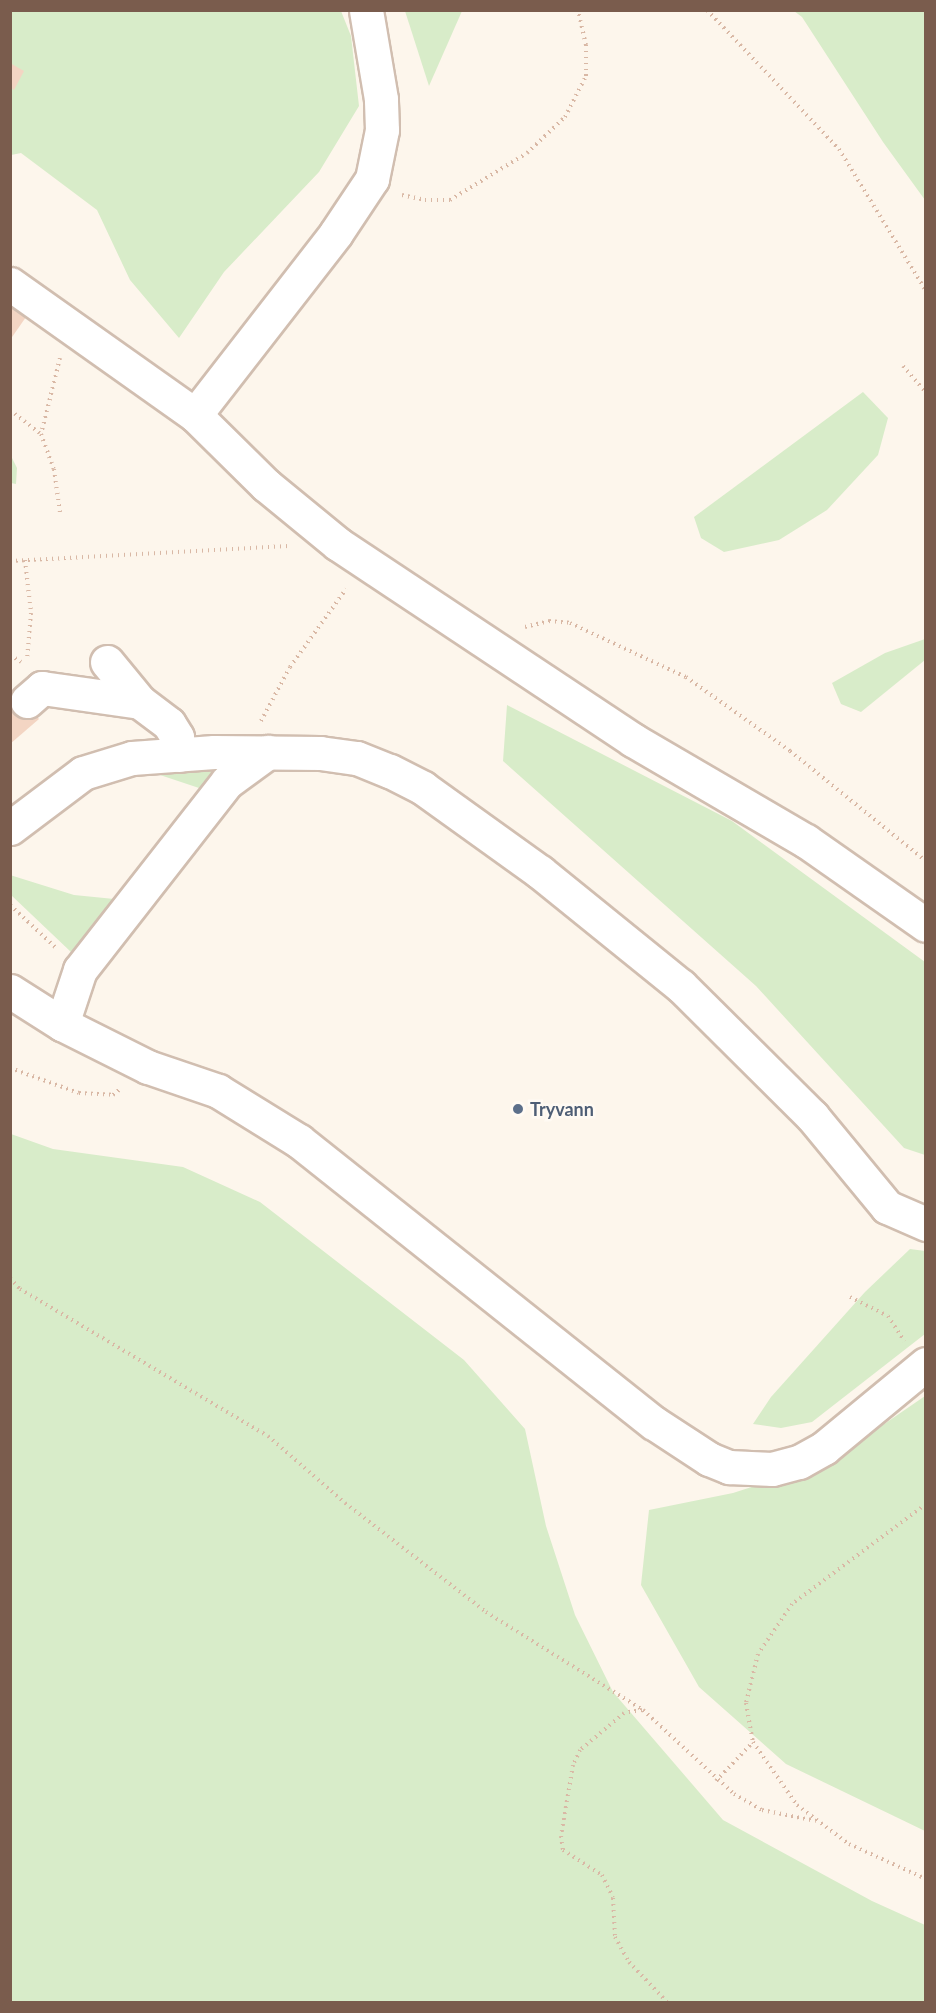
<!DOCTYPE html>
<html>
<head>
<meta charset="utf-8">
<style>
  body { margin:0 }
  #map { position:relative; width:936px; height:2013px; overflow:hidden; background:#fdf6ec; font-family:Lato,sans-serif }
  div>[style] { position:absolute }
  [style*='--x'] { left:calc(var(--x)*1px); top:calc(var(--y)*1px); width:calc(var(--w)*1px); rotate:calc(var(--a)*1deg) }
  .green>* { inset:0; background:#d8ecc9 }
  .building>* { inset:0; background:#f3d5c3 }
  .path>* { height:4px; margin-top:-2px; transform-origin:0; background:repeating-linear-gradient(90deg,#d9b8a5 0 1.5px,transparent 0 6px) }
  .roads { filter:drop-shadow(2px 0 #d1beb0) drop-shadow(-2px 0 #d1beb0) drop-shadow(0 2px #d1beb0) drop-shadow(0 -2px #d1beb0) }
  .minor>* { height:33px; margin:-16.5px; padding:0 16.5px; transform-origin:16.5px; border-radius:16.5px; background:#fff }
  .dots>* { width:16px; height:16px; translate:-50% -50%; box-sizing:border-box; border:3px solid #fffaf3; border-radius:50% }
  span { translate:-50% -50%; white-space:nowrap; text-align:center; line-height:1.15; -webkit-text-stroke:5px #fffaf3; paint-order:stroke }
  .service-label { font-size:18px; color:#4e5e75; font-weight:700 }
  .left { translate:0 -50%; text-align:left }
  .frame { position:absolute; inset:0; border:12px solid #7a5c4d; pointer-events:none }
</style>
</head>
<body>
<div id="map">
  <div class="green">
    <div style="clip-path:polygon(10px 11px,341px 11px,351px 36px,359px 106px,319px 172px,224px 272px,179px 338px,130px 280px,97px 210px,21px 153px,11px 155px)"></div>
    <div style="clip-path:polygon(405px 11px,462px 11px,429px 86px)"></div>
    <div style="clip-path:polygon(794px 11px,925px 11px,925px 200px,883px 142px,802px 17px)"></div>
    <div style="clip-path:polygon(863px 392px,888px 418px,878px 455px,827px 510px,779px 540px,724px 552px,701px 538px,694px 517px)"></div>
    <div style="clip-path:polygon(10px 454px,17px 468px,16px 484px,11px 483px)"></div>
    <div style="clip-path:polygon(925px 639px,925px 660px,861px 712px,841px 704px,832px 683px,885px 653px)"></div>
    <div style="clip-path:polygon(507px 705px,732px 821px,925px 962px,925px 1155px,904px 1148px,756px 986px,503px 761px)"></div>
    <div style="clip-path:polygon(215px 767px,202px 789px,151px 772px)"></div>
    <div style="clip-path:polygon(10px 875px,74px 895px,114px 899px,71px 952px,11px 895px)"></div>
    <div style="clip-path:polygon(11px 1134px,53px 1149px,183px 1167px,260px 1202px,464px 1360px,525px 1429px,546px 1526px,575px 1615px,613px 1692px,723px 1820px,872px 1901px,925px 1925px,925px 2002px,11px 2002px)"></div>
    <div style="clip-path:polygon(910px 1249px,925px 1251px,925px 1334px,812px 1422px,781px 1428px,753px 1424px,771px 1397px,865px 1292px)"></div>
    <div style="clip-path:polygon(925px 1396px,925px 1831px,786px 1764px,699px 1687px,641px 1585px,649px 1510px,733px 1493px,829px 1462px)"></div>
  </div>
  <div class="building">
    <div style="clip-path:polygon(10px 63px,24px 71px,14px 90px,10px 87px)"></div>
    <div style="clip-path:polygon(10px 307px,26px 317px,10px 340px)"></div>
    <div style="clip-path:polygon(10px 687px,39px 719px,10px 744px)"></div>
  </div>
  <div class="path">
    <div style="--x:707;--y:10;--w:192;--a:46.5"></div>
    <div style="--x:839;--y:149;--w:167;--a:58.5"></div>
    <div style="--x:402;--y:195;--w:24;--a:12"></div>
    <div style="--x:425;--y:200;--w:25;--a:0"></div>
    <div style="--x:450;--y:200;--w:90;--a:-31.4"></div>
    <div style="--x:527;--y:153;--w:52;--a:-43.5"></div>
    <div style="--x:565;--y:117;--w:46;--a:-62.9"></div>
    <div style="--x:586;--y:76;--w:31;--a:-90"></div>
    <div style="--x:586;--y:45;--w:36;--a:-103"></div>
    <div style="--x:60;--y:358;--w:78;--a:104"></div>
    <div style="--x:41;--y:434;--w:37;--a:70"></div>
    <div style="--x:54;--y:469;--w:44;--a:82.2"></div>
    <div style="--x:903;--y:366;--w:35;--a:49"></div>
    <div style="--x:10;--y:410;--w:39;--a:38"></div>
    <div style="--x:25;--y:560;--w:53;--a:83.5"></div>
    <div style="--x:31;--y:613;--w:46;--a:95"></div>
    <div style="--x:10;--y:561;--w:279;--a:-3.1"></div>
    <div style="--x:525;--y:627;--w:25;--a:-14"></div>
    <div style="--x:549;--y:621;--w:21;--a:5"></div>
    <div style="--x:570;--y:623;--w:128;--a:25"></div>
    <div style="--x:686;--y:677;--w:128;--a:35.4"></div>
    <div style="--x:790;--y:751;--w:175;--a:39"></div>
    <div style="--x:10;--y:655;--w:13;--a:32"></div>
    <div style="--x:261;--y:721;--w:61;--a:-61.8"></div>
    <div style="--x:290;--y:667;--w:96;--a:-54.3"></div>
    <div style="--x:10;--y:905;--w:62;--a:43"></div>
    <div style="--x:10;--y:1068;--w:73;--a:19.9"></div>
    <div style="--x:79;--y:1093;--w:34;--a:3"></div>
    <div style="--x:113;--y:1095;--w:8;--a:-40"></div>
    <div style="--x:10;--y:1278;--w:15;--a:48"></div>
    <div style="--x:20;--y:1289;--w:288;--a:30.7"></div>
    <div style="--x:268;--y:1436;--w:102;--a:41"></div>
    <div style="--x:345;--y:1503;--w:178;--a:37.7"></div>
    <div style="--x:486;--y:1612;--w:185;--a:32"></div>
    <div style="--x:643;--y:1710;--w:124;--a:42.7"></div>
    <div style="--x:734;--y:1794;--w:32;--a:30"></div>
    <div style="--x:762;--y:1810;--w:55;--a:11.5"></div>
    <div style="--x:850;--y:1297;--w:42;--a:26.6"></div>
    <div style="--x:888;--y:1316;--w:30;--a:57"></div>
    <div style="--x:926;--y:1504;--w:167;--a:143.3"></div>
    <div style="--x:792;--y:1604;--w:60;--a:124.2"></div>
    <div style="--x:758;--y:1654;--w:50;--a:103.8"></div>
    <div style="--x:746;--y:1703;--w:40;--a:80"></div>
    <div style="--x:753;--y:1742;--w:77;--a:55.1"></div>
    <div style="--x:797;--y:1805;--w:65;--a:36.9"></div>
    <div style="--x:849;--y:1844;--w:85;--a:24.4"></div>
    <div style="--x:642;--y:1710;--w:18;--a:171"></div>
    <div style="--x:624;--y:1713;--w:57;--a:139.9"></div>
    <div style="--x:580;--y:1750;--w:17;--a:115"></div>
    <div style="--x:573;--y:1765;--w:72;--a:99.6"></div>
    <div style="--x:561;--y:1836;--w:14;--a:82"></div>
    <div style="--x:563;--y:1850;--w:46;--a:32.7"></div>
    <div style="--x:602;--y:1875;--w:25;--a:64"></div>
    <div style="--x:613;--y:1898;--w:39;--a:87"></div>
    <div style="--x:615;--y:1937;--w:29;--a:61"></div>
    <div style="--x:629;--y:1962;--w:55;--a:46.5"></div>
    <div style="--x:716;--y:1781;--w:54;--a:-46.5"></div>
  </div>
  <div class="roads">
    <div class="minor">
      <div style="--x:10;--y:284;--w:227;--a:35.3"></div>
      <div style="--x:195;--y:415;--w:100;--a:44.6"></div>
      <div style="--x:266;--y:485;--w:93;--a:39.3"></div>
      <div style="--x:338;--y:544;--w:354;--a:33.6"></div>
      <div style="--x:633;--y:740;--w:200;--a:30.3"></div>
      <div style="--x:806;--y:841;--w:146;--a:35"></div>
      <div style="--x:195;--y:415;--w:230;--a:-52.2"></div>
      <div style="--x:336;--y:233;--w:65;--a:-56.3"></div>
      <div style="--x:372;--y:179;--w:50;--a:-78.5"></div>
      <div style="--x:382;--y:130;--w:31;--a:-92"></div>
      <div style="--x:381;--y:99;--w:90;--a:-99.6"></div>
      <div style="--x:107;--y:662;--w:52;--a:50.5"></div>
      <div style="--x:27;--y:701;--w:20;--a:-41"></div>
      <div style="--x:42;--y:688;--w:99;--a:8.1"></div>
      <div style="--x:140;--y:702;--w:36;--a:37"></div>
      <div style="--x:169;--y:724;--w:15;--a:58"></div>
      <div style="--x:177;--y:737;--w:18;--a:84"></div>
      <div style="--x:10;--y:828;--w:91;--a:-37"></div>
      <div style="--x:83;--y:773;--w:51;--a:-17"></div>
      <div style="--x:132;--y:758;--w:82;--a:-4.2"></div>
      <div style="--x:214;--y:752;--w:106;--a:0.5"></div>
      <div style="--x:320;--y:753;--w:37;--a:8"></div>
      <div style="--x:357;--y:758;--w:35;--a:22"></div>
      <div style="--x:390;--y:771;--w:37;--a:27"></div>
      <div style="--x:423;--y:788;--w:144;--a:35.7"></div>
      <div style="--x:540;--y:872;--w:181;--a:39"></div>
      <div style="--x:681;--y:986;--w:185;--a:44.8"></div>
      <div style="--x:812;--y:1116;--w:118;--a:50.5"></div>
      <div style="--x:887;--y:1207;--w:43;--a:23.6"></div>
      <div style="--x:10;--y:991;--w:62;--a:32.4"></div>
      <div style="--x:62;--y:1024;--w:96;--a:26.6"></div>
      <div style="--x:148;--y:1067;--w:74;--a:18.9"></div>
      <div style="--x:218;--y:1091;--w:95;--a:31.7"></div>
      <div style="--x:299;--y:1141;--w:453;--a:38.5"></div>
      <div style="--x:654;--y:1423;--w:66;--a:33.2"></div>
      <div style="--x:709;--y:1459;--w:22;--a:22"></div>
      <div style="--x:729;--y:1467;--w:43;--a:2.7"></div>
      <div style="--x:772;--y:1469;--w:28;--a:-15"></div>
      <div style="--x:799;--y:1462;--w:29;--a:-29"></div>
      <div style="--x:824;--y:1448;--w:132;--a:-39.5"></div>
      <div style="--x:62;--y:1024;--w:57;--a:-71.6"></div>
      <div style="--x:80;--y:970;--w:239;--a:-52"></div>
      <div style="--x:227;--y:782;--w:51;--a:-36.2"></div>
    </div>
  </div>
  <div class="dots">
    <div style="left:518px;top:1109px;background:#5c6f8a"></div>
  </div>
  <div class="service-label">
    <span class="left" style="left:530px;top:1109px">Tryvann</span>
  </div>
  <div class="frame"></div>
</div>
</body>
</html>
